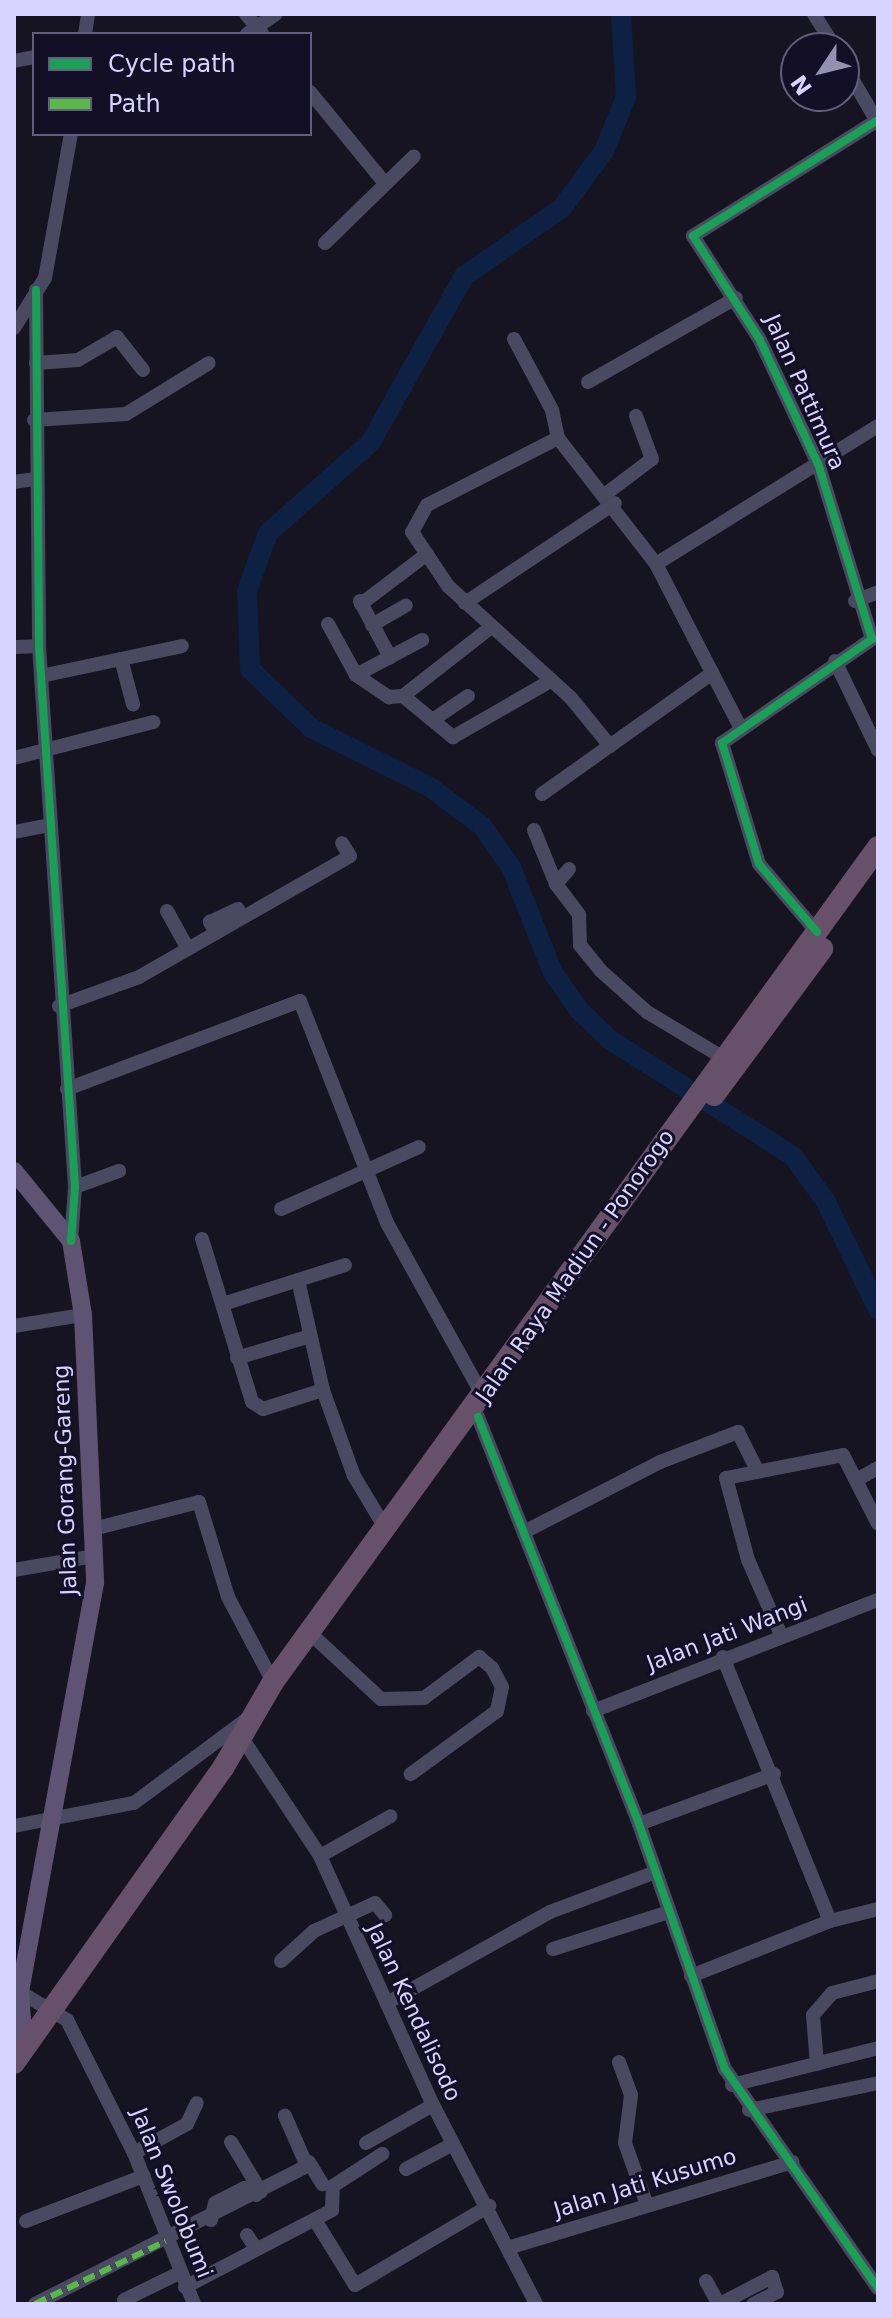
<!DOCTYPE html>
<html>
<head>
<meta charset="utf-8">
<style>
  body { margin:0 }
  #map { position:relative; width:892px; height:2318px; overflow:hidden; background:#161421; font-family:"DejaVu Sans",sans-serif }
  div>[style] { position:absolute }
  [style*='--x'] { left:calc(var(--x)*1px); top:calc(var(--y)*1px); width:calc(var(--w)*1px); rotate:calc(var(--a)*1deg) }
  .river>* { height:20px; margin:-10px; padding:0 10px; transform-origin:10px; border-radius:10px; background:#0d2144 }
  .minor>* { height:14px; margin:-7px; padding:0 7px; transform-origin:7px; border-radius:7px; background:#4a4962 }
  .major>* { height:18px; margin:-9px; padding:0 9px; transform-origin:9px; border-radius:9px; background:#5e5373 }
  .highway>* { height:22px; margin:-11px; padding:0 11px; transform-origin:11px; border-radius:11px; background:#67516a }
  .quiet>* { height:6px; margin-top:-3px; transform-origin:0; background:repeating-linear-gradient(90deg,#58b947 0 12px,transparent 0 18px) }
  .cycleway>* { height:8px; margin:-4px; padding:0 4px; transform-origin:4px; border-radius:4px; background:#1a9f57 }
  span { translate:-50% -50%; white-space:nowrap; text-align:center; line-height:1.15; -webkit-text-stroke:6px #130f26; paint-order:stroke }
  .street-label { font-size:22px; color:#d9d4ff }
  .frame { position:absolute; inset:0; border:16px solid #d9d4ff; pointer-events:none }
  .legend { position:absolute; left:32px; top:32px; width:280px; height:104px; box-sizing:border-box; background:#130f26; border:2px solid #625e7d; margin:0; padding:10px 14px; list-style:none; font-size:24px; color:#d9d4ff }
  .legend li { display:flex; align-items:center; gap:16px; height:40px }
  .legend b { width:40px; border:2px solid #625e7d }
  .north { position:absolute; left:780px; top:32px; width:80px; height:80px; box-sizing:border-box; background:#130f26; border:2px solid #625e7d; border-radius:50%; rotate:235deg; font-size:22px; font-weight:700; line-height:32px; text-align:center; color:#d9d4ff }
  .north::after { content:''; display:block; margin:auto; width:28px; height:36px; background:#9591b1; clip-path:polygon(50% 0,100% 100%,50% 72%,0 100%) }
</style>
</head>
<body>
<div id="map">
  <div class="river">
    <div style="--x:621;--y:14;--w:83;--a:86.6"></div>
    <div style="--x:626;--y:97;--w:58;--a:112.2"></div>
    <div style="--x:604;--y:151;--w:71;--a:126.4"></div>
    <div style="--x:562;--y:208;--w:119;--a:145.2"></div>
    <div style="--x:464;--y:276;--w:190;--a:119.3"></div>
    <div style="--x:371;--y:442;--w:137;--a:138.5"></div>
    <div style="--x:268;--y:533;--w:62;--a:109.9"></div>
    <div style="--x:247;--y:591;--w:78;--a:87.8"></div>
    <div style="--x:250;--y:669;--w:85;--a:44"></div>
    <div style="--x:311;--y:728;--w:133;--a:26.4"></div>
    <div style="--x:430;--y:787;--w:65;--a:36.9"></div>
    <div style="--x:482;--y:826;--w:50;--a:54.7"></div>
    <div style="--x:511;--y:867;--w:114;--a:68.4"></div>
    <div style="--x:553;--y:973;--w:45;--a:54.9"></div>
    <div style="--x:579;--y:1010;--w:42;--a:44"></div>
    <div style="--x:609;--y:1039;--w:219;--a:32.5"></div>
    <div style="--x:794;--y:1157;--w:55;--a:54.6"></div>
    <div style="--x:826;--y:1202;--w:119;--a:64.1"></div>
  </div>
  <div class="minor">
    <div style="--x:246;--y:14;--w:26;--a:51"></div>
    <div style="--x:814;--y:14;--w:40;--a:58"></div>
    <div style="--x:85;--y:34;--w:20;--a:-81"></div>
    <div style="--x:247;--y:34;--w:35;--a:-35"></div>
    <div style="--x:14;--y:61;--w:20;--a:-11"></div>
    <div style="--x:844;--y:65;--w:67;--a:59.6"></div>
    <div style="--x:310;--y:92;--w:117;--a:50.6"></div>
    <div style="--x:325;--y:243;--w:124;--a:-44.3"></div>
    <div style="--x:36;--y:290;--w:356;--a:89.5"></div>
    <div style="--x:39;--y:646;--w:542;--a:86.19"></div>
    <div style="--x:75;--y:1187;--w:54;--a:94.2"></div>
    <div style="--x:14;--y:328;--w:59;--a:-58.2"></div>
    <div style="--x:45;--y:278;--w:146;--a:-79.8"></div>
    <div style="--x:514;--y:339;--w:81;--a:61.8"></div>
    <div style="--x:552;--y:410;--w:29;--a:78"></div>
    <div style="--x:36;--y:363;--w:42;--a:-4.1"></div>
    <div style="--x:78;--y:360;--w:45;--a:-30.5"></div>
    <div style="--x:117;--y:337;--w:42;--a:51.8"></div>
    <div style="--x:588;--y:382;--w:170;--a:-29.6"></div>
    <div style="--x:34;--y:420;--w:92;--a:-3.7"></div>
    <div style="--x:126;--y:414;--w:97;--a:-31.6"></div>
    <div style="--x:558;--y:438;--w:147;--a:152.9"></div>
    <div style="--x:427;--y:505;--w:31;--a:119"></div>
    <div style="--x:412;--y:532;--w:65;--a:56.3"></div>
    <div style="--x:448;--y:586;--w:166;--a:42.3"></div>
    <div style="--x:571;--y:698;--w:62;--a:50.9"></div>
    <div style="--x:558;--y:438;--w:160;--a:52.1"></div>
    <div style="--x:656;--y:564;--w:183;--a:62.7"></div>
    <div style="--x:14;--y:482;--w:22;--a:-8"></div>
    <div style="--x:607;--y:493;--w:56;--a:-37.1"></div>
    <div style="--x:652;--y:459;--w:46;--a:-110.4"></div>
    <div style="--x:656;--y:564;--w:261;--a:-31.9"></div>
    <div style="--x:360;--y:601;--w:64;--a:61.8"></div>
    <div style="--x:855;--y:601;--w:25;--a:-21"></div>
    <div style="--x:465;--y:603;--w:180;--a:-33.7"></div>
    <div style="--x:361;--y:604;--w:83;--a:-37.1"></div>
    <div style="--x:328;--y:624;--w:58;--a:61.2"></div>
    <div style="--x:356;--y:675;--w:40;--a:34"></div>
    <div style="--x:389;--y:697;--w:14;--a:-4"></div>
    <div style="--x:403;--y:696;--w:110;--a:-38"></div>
    <div style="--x:372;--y:625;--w:39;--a:-30"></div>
    <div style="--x:14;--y:647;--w:25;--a:-2"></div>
    <div style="--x:121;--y:659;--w:47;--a:75.1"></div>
    <div style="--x:835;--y:661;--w:99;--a:64.2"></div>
    <div style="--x:356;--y:675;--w:75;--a:-27.9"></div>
    <div style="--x:41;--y:676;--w:144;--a:-12"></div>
    <div style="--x:403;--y:696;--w:65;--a:39.4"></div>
    <div style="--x:453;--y:737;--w:114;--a:-29.9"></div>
    <div style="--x:434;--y:719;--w:41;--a:-34.1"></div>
    <div style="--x:14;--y:758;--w:144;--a:-14.5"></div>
    <div style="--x:542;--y:794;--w:209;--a:-35.4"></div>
    <div style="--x:534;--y:830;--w:58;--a:67.8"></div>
    <div style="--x:14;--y:832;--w:36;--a:-11"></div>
    <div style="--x:569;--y:869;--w:20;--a:131"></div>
    <div style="--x:556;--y:884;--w:39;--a:53"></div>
    <div style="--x:579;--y:915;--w:30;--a:88"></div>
    <div style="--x:580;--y:945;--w:32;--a:51"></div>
    <div style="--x:600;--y:970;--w:63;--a:41.8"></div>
    <div style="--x:647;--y:1012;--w:87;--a:31"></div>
    <div style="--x:167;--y:911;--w:43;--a:61.1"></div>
    <div style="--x:817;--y:932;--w:89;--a:-130.5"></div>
    <div style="--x:759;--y:864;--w:127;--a:-107"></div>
    <div style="--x:722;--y:743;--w:183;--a:-34.7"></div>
    <div style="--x:872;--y:639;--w:183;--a:-107.1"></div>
    <div style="--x:818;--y:464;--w:137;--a:-115.1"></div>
    <div style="--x:760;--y:340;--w:124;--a:-122.8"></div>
    <div style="--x:693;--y:236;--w:216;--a:-32.1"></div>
    <div style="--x:216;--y:933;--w:13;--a:-119"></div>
    <div style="--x:210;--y:922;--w:31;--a:-25"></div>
    <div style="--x:59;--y:1006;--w:85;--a:-19.9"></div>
    <div style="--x:139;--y:977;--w:243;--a:-29.8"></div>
    <div style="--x:350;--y:856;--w:15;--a:-122"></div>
    <div style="--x:67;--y:1089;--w:249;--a:-20.7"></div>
    <div style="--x:300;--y:1001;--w:238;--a:68.6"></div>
    <div style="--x:387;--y:1223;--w:198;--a:61"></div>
    <div style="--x:75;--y:1187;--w:47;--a:-20"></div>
    <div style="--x:281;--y:1209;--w:151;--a:-24.2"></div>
    <div style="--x:202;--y:1239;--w:170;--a:72.9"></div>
    <div style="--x:252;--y:1402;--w:13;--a:32"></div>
    <div style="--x:263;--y:1409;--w:63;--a:-17.6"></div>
    <div style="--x:298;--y:1280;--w:113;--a:77.2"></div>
    <div style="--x:323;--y:1390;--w:91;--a:70.2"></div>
    <div style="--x:354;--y:1476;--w:64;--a:59"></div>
    <div style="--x:223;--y:1304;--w:128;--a:-17.7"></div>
    <div style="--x:14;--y:1326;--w:70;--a:-9.1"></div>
    <div style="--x:237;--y:1358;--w:73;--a:-16.7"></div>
    <div style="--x:478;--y:1417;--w:438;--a:68.4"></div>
    <div style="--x:639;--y:1824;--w:260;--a:70.7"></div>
    <div style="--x:725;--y:2069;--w:267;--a:55.1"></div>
    <div style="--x:858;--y:1479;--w:23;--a:-29"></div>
    <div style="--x:93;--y:1529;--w:109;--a:-14.3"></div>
    <div style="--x:199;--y:1502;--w:99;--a:73"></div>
    <div style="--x:228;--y:1597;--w:96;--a:62.1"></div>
    <div style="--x:524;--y:1532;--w:153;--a:-27.2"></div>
    <div style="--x:660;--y:1462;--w:84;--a:-21"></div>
    <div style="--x:738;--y:1432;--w:42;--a:63.4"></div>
    <div style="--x:14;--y:1570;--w:81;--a:-9.9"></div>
    <div style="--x:310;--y:1633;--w:97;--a:42.9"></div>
    <div style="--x:381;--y:1699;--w:43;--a:-1.3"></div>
    <div style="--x:424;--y:1698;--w:69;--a:-36.7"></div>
    <div style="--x:479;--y:1657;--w:17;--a:40"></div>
    <div style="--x:492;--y:1668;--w:21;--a:62"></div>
    <div style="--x:502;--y:1687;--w:25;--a:102"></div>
    <div style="--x:497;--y:1711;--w:107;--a:143.8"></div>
    <div style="--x:781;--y:1635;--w:82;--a:-113.7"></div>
    <div style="--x:748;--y:1560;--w:85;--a:-105"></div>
    <div style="--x:726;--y:1478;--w:119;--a:-11.1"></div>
    <div style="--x:843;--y:1455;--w:77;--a:63.1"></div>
    <div style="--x:593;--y:1711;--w:306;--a:-21.3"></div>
    <div style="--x:246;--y:1744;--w:134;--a:56.5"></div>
    <div style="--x:320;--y:1856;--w:273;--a:65.6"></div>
    <div style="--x:433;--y:2105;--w:224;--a:62.6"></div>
    <div style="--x:639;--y:1824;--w:144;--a:-20.3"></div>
    <div style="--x:14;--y:1826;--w:122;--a:-10.9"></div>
    <div style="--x:134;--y:1803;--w:141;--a:-36.6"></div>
    <div style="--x:320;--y:1856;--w:81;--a:-29.4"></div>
    <div style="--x:830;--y:1921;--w:49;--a:-14"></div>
    <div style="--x:553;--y:1949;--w:122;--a:-17.7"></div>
    <div style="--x:281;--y:1961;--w:45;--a:-42.3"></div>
    <div style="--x:314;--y:1931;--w:67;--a:-24.7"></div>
    <div style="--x:375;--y:1903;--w:16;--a:50"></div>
    <div style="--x:691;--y:1976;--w:149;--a:-21.6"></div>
    <div style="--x:830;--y:1921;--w:285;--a:-112.1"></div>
    <div style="--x:20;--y:1992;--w:55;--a:30.8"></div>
    <div style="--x:67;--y:2020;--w:149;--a:63.3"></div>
    <div style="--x:134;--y:2153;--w:162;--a:68.3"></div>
    <div style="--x:387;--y:2003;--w:187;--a:-29.2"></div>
    <div style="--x:550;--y:1912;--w:113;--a:-20.7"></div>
    <div style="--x:619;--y:2062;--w:35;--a:70"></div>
    <div style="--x:631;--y:2095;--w:48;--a:97.1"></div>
    <div style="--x:625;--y:2143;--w:66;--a:70.5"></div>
    <div style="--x:817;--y:2064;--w:49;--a:-94.7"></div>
    <div style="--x:813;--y:2015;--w:29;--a:-49"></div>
    <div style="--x:832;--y:1993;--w:48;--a:-14.6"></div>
    <div style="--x:732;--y:2085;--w:151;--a:-14.2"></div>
    <div style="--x:749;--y:2110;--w:132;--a:-11.8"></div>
    <div style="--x:231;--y:2142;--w:58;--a:59"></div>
    <div style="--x:366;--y:2143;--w:77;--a:-29.6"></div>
    <div style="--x:134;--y:2153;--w:60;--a:-28.7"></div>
    <div style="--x:187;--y:2124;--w:23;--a:-65"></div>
    <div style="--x:309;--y:2162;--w:26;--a:59"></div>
    <div style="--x:406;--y:2169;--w:53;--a:-28"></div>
    <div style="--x:211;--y:2220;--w:17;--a:-77"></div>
    <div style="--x:215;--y:2203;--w:33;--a:-27"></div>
    <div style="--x:244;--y:2188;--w:14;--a:30"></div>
    <div style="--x:315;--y:2220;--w:76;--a:58.4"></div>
    <div style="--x:355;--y:2285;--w:156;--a:-30.5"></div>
    <div style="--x:26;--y:2221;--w:126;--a:-20.9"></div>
    <div style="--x:247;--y:2235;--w:17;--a:57"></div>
    <div style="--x:511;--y:2247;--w:294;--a:-16.8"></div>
    <div style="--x:706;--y:2281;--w:26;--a:61"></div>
    <div style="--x:185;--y:2287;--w:166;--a:-27.6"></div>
    <div style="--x:332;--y:2210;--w:24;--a:-88"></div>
    <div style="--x:333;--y:2186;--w:59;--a:-33.1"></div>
    <div style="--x:124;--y:2300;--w:61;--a:-26.1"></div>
    <div style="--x:35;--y:2304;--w:305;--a:-26.9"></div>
    <div style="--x:307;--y:2166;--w:55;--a:-113.7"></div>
    <div style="--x:720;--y:2304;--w:59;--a:-27.4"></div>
    <div style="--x:772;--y:2277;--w:16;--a:72"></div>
    <div style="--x:777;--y:2292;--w:27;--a:153"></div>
  </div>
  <div class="major">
    <div style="--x:14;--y:1171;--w:90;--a:50.8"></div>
    <div style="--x:71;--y:1241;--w:75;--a:80.8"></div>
    <div style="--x:83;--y:1315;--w:268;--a:87.4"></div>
    <div style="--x:95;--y:1583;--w:416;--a:100.4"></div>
    <div style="--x:20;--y:1992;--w:55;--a:85.8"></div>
  </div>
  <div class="highway">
    <div style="--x:714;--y:1095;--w:182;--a:-53.5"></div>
    <div style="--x:14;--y:2063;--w:362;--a:-54.7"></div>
    <div style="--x:223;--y:1768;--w:99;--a:-59.8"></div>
    <div style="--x:273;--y:1682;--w:1031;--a:-54.07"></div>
  </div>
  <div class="quiet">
    <div style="--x:35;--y:2304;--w:145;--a:-25.7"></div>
  </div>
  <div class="cycleway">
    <div style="--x:36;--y:290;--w:356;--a:89.5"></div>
    <div style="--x:39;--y:646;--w:542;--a:86.19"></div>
    <div style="--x:75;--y:1187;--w:54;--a:94.2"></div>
    <div style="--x:817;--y:932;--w:89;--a:-130.5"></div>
    <div style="--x:759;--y:864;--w:127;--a:-107"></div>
    <div style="--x:722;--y:743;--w:183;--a:-34.7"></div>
    <div style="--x:872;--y:639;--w:183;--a:-107.1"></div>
    <div style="--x:818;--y:464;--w:137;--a:-115.1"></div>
    <div style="--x:760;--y:340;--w:124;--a:-122.8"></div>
    <div style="--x:693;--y:236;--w:216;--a:-32.1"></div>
    <div style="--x:478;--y:1417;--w:438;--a:68.4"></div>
    <div style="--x:639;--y:1824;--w:260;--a:70.7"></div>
    <div style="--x:725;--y:2069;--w:267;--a:55.1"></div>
  </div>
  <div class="street-label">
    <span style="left:805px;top:392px;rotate:66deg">Jalan Pattimura</span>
    <span style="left:575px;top:1266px;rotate:-55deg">Jalan Raya Madiun - Ponorogo</span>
    <span style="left:65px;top:1480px;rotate:-92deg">Jalan Gorang-Gareng</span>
    <span style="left:727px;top:1634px;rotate:-21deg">Jalan Jati Wangi</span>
    <span style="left:414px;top:2012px;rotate:65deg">Jalan Kendalisodo</span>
    <span style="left:645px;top:2183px;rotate:-17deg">Jalan Jati Kusumo</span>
    <span style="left:172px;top:2193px;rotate:68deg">Jalan Swolobumi</span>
  </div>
  <div class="frame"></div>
  <ul class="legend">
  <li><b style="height:10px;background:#1a9f57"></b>Cycle path</li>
  <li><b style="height:10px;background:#58b947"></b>Path</li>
  </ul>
  <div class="north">N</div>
</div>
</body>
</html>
